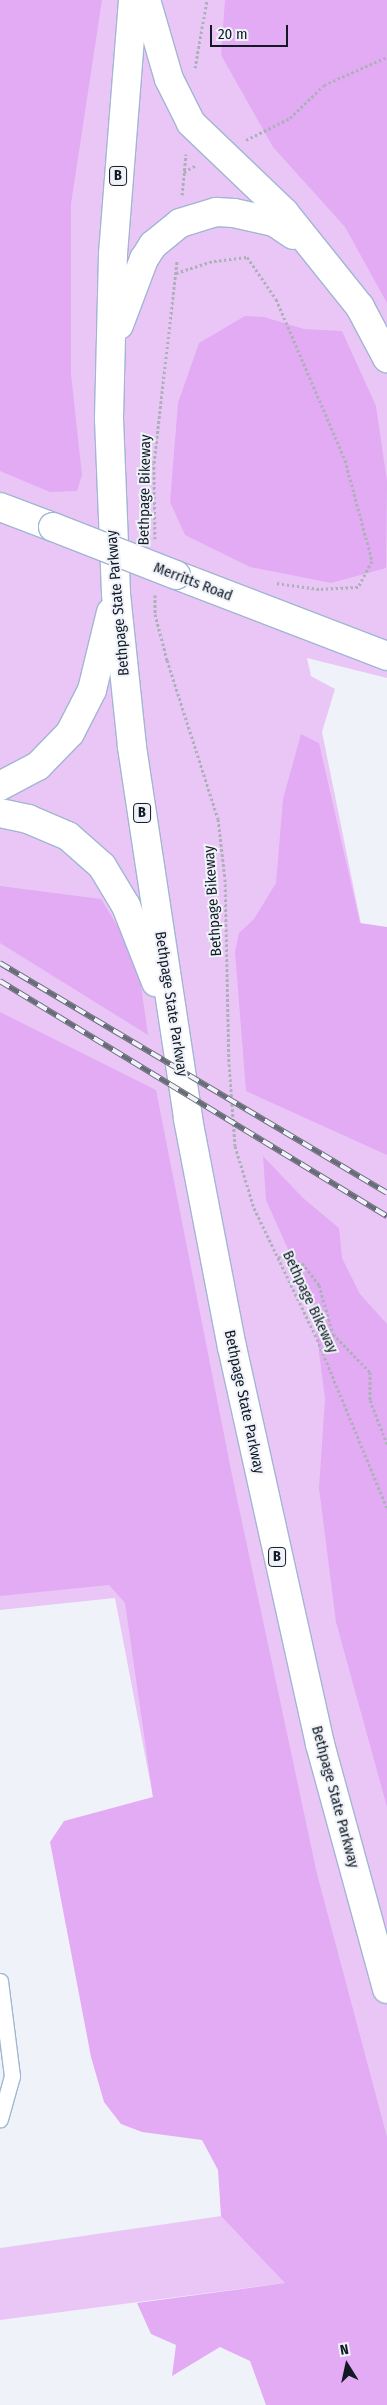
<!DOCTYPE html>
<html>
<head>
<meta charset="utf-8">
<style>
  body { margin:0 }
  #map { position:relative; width:387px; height:2405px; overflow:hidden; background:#eff3f9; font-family:"Fira Sans Condensed",sans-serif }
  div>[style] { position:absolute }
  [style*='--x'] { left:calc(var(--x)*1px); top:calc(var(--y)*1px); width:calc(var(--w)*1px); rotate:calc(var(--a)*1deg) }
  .green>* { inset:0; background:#eac6f6 }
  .forest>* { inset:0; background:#e2abf4 }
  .path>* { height:3px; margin-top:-1.5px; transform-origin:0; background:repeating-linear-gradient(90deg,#acb1b8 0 2.5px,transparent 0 5px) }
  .roads { filter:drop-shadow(1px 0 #a1b6d2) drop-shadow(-1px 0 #a1b6d2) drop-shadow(0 1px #a1b6d2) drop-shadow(0 -1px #a1b6d2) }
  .lane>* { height:15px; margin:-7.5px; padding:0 7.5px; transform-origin:7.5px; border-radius:7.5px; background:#fff }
  .secondary>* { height:28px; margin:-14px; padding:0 14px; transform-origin:14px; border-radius:14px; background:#fff }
  .highway>* { height:28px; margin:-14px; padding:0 14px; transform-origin:14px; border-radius:14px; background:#fff }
  .rail>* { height:5.5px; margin-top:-2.75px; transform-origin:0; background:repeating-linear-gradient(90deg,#eff3f9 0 11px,#676d76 0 22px); box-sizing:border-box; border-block:1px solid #676d76 }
  .bridges { filter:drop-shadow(1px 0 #a1b6d2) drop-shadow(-1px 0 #a1b6d2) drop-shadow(0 1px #a1b6d2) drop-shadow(0 -1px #a1b6d2) }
  .secondary-bridge>* { height:28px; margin:-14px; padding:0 14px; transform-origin:14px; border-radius:14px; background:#fff }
  span { translate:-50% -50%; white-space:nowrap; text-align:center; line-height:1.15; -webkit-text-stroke:4px #eff3f9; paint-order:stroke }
  .shield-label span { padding:1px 4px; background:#eff3f9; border:1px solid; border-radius:4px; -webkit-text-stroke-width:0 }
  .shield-label { font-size:14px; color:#121924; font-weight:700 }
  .street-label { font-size:15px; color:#121924 }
  .north { position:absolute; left:322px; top:2340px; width:50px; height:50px; -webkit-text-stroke:4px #eff3f9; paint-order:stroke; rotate:350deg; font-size:14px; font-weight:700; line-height:20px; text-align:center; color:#121924 }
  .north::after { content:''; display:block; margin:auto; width:18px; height:22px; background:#121924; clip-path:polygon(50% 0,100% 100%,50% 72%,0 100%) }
  .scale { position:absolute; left:210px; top:25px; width:78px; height:22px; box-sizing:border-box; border:2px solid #121924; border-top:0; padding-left:6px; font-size:15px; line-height:18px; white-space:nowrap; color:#121924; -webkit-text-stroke:4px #eff3f9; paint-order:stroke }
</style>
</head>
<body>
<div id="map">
  <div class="green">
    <div style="clip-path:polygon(0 0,387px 0,387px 678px,307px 658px,311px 676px,335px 689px,322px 732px,387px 1052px,387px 2405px,285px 2283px,0 2320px,0 2248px,263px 2210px,153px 1797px,115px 1598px,0 1610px)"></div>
  </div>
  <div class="forest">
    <div style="clip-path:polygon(0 0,102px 0,71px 204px,71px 374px,82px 475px,77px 491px,50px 492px,0 471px)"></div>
    <div style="clip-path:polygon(225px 0,387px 0,387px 303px,345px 227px,273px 147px,221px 55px)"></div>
    <div style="clip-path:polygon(245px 316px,264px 317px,304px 329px,342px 331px,376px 406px,387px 481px,386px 568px,331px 583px,250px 567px,185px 535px,170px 502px,178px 403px,199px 343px)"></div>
    <div style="clip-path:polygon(301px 734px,319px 743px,360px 923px,387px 927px,387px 1155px,246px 1091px,235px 952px,239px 933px,254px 919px,276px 883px,283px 799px)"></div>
    <div style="clip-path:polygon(0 886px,101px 899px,137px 958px,148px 1035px,0 943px)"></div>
    <div style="clip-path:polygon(0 1012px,156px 1090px,232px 1475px,317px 1874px,387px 2137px,387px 2405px,266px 2405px,250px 2361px,220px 2347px,172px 2376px,176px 2345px,151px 2334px,137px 2303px,285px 2283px,221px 2216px,218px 2170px,202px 2140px,142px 2132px,121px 2124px,104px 2102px,91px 2057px,50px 1842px,64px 1821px,153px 1797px,125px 1603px,109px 1585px,0 1596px)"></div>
    <div style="clip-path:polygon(263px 1156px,303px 1198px,339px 1228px,342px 1258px,360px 1294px,387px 1324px,387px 1807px,336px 1622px,319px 1488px,325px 1399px,313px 1305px,266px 1200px)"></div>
  </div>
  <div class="path">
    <div style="--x:195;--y:68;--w:69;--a:-80"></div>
    <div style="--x:246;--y:140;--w:49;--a:-26.6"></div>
    <div style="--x:290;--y:118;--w:47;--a:-44.1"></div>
    <div style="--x:324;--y:85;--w:69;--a:-24"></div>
    <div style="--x:184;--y:172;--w:14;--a:-30"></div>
    <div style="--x:182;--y:195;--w:41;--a:-84.4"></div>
    <div style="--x:176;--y:273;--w:40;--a:-18"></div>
    <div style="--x:214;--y:261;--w:33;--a:-7"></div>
    <div style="--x:247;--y:257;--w:51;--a:55.4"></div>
    <div style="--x:276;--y:299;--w:175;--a:66.8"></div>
    <div style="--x:345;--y:460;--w:105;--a:75"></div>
    <div style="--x:372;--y:561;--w:30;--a:118"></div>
    <div style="--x:358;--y:587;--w:39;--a:177"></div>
    <div style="--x:319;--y:589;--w:44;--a:-172.2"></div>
    <div style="--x:155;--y:539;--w:76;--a:-90.8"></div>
    <div style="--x:154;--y:463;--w:203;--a:-83.5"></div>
    <div style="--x:155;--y:595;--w:19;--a:90"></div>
    <div style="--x:155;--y:614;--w:48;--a:75.4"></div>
    <div style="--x:167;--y:660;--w:167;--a:72.2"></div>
    <div style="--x:218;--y:819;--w:60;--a:83.3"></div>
    <div style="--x:225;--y:879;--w:185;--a:88.8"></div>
    <div style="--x:229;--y:1064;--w:82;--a:85.8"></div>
    <div style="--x:235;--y:1146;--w:65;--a:73"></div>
    <div style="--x:254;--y:1208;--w:145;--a:64.3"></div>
    <div style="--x:317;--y:1339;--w:183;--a:67.5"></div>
    <div style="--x:278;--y:1257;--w:25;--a:14"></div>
    <div style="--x:302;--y:1263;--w:28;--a:52"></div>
    <div style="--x:319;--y:1285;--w:51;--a:74.1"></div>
    <div style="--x:333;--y:1334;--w:53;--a:45.8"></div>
    <div style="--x:370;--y:1372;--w:28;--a:90"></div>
    <div style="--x:370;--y:1400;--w:47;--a:68.9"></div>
  </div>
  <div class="roads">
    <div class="lane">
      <div style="--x:0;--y:1981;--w:96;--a:82.8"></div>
      <div style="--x:12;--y:2076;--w:45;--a:105.6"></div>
    </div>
    <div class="secondary">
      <div style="--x:0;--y:507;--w:57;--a:20.7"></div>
      <div style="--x:176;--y:575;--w:226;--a:21"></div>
    </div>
    <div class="highway">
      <div style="--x:133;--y:0;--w:255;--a:94.5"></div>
      <div style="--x:113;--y:254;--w:165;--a:91.4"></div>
      <div style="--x:109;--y:419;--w:175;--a:87.7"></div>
      <div style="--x:116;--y:594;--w:154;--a:84"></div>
      <div style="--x:132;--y:747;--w:376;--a:81.4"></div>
      <div style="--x:188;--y:1119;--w:232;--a:79.1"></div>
      <div style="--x:232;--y:1347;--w:407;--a:77.5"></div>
      <div style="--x:320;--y:1744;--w:254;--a:74.7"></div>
      <div style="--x:146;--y:0;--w:82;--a:73.8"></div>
      <div style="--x:169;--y:79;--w:49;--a:63.4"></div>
      <div style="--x:191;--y:123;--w:129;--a:43.7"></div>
      <div style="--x:284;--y:212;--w:122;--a:51.3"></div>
      <div style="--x:360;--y:307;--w:58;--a:62.1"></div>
      <div style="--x:119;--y:325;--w:71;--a:-69.3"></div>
      <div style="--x:144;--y:259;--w:17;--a:-57"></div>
      <div style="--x:153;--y:245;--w:35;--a:-39"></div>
      <div style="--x:180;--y:223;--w:38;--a:-17"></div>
      <div style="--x:216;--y:212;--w:18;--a:3"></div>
      <div style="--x:234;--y:213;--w:41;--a:12.7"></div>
      <div style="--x:274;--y:222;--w:23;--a:34"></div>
      <div style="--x:0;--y:786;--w:43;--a:-27.8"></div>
      <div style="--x:38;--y:766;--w:46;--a:-45.9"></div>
      <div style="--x:70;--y:733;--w:48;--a:-62.9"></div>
      <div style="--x:92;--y:690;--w:80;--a:-76.3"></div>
      <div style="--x:0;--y:813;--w:29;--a:12"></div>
      <div style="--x:28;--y:819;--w:43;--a:23"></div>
      <div style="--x:68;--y:836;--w:45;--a:41.4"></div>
      <div style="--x:102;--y:866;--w:47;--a:59"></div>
      <div style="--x:126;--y:906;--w:82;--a:68.5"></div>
    </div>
  </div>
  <div class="rail">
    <div style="--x:0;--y:963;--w:450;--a:30.7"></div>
    <div style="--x:0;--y:981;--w:453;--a:31.3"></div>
  </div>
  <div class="bridges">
    <div class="secondary-bridge">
      <div style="--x:53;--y:527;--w:132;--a:21.3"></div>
    </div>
  </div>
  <div class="shield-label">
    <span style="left:118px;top:176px">B</span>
    <span style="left:142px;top:813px">B</span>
    <span style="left:277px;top:1557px">B</span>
  </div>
  <div class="street-label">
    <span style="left:145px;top:490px;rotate:-89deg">Bethpage Bikeway</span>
    <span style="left:193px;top:582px;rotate:21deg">Merritts Road</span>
    <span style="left:118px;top:603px;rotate:-95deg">Bethpage State Parkway</span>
    <span style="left:213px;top:901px;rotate:-94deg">Bethpage Bikeway</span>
    <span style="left:171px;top:1004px;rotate:81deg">Bethpage State Parkway</span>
    <span style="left:310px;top:1302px;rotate:65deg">Bethpage Bikeway</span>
    <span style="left:244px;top:1402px;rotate:78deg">Bethpage State Parkway</span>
    <span style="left:335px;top:1797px;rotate:75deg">Bethpage State Parkway</span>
  </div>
  <div class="north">N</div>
  <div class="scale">20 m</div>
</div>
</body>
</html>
